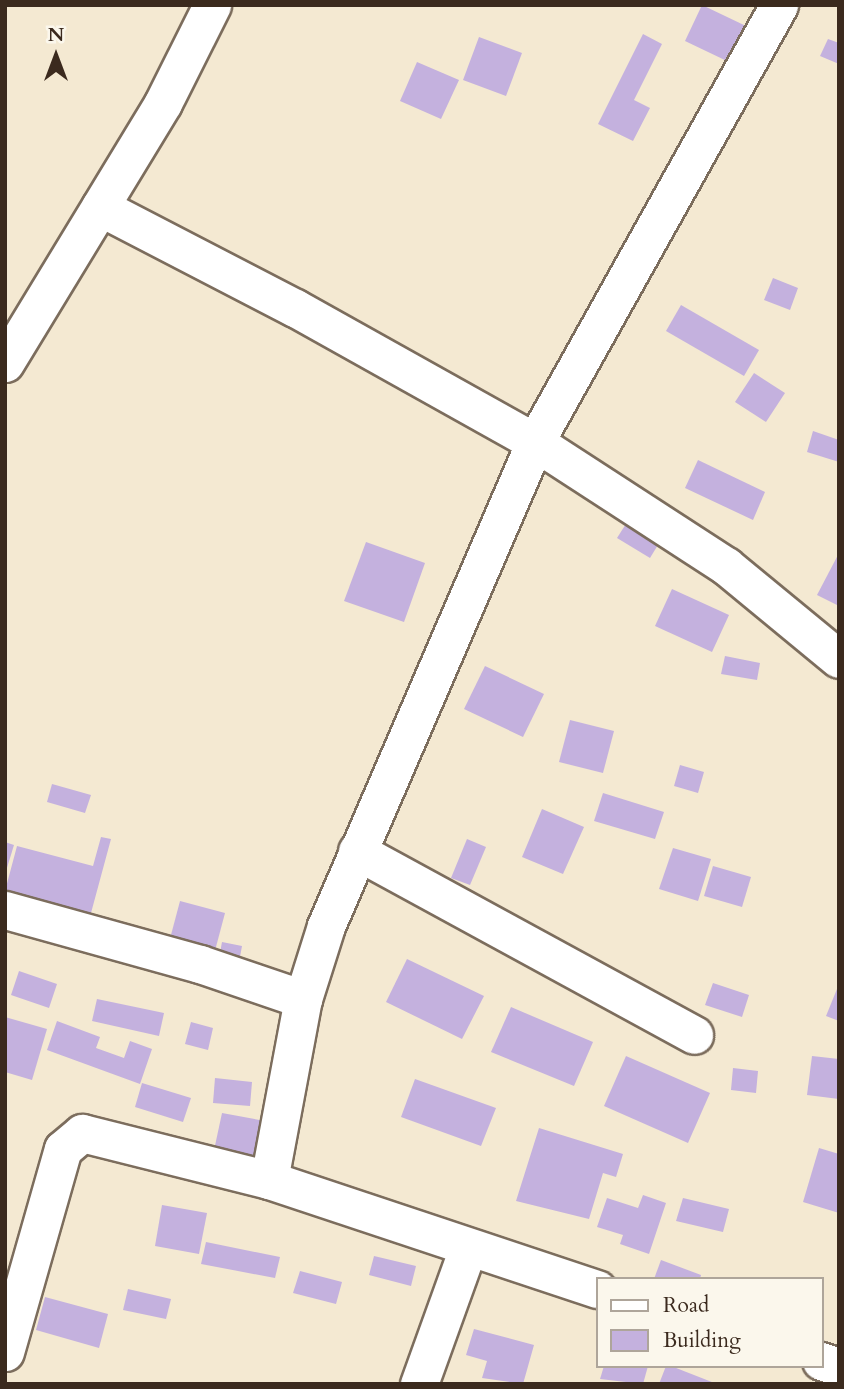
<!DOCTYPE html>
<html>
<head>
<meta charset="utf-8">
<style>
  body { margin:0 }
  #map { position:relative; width:844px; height:1389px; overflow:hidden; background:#f4e9d2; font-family:Cardo,serif }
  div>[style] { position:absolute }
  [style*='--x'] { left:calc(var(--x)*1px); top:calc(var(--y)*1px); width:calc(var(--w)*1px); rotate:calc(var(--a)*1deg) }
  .building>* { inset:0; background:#c4b1de }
  .roads { filter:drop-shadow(2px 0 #7c6d5d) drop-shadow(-2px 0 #7c6d5d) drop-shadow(0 2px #7c6d5d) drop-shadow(0 -2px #7c6d5d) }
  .minor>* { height:37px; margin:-18.5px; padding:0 18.5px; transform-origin:18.5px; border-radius:18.5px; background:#fff }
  span { translate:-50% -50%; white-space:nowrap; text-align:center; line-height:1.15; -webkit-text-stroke:5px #fbf7ec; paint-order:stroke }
  .frame { position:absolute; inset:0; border:7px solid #3b2a1e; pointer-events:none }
  .legend { position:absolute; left:596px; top:1277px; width:228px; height:91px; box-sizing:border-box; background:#fbf7ec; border:2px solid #aea59a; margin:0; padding:9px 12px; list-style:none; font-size:21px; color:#3b2a1e }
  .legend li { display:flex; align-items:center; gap:14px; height:35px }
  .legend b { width:35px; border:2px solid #aea59a }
  .north { position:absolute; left:21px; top:21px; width:70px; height:70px; -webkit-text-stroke:5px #fbf7ec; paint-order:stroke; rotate:0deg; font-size:19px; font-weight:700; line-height:28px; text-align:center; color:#3b2a1e }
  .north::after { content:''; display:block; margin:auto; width:24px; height:32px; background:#3b2a1e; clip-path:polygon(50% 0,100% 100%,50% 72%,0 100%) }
</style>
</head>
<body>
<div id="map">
  <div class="building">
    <div style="clip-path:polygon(702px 5px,746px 26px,729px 62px,685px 41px)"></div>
    <div style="clip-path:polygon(643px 34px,662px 44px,634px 100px,650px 108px,633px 141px,598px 124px)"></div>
    <div style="clip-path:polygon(479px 37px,522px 53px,506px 96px,463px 80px)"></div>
    <div style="clip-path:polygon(828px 39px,839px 43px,839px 64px,820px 56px)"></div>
    <div style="clip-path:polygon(417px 62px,459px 80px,441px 119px,400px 101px)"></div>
    <div style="clip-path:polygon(773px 278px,798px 288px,790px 310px,764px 300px)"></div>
    <div style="clip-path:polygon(681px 305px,759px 350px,744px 376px,666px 331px)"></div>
    <div style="clip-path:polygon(754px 373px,785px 393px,766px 422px,735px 402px)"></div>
    <div style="clip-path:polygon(813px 431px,839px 440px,839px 462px,807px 452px)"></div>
    <div style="clip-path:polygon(698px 460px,765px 492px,753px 520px,685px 488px)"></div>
    <div style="clip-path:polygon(631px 516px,664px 535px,650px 558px,617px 538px)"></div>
    <div style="clip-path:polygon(366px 542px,425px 563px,404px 622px,344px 601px)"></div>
    <div style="clip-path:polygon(839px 553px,839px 606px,817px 595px)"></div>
    <div style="clip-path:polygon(672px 589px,729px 615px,712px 652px,655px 626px)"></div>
    <div style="clip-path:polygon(725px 656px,760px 663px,757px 680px,721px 674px)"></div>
    <div style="clip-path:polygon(485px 666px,544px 694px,523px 737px,464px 709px)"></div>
    <div style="clip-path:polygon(570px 720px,614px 731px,603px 773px,559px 762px)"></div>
    <div style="clip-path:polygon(680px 765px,704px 772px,698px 793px,674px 786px)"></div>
    <div style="clip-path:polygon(52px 784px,91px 795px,85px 813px,47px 802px)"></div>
    <div style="clip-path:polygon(603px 793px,664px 812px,655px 839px,594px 821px)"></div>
    <div style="clip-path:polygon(542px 809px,584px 827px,563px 874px,522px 857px)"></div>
    <div style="clip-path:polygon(101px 837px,111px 839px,91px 913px,5px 891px,17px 846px,93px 866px)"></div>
    <div style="clip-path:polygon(467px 839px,486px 847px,470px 885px,451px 878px)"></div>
    <div style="clip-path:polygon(5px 842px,14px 845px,6px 871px,5px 871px)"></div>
    <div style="clip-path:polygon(673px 848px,711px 859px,698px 901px,659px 889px)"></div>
    <div style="clip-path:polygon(713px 866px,751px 877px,742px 907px,704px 896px)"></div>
    <div style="clip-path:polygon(180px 901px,225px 913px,212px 962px,167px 950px)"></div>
    <div style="clip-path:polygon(222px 942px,242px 946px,238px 967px,218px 964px)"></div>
    <div style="clip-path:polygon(407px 959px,484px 996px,462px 1039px,386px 1002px)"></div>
    <div style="clip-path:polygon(19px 971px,57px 984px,49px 1008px,11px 995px)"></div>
    <div style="clip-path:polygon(713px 983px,749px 995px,742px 1017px,705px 1005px)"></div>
    <div style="clip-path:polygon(839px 984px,839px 1021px,826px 1016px)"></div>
    <div style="clip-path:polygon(97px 999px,164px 1013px,159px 1036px,92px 1021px)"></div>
    <div style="clip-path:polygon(511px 1007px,593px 1042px,574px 1086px,491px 1052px)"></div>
    <div style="clip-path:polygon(5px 1017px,47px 1029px,32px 1080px,5px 1072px)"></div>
    <div style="clip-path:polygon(57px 1021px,100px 1037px,96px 1048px,124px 1058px,130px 1041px,152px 1049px,140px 1084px,47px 1050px)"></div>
    <div style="clip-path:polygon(191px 1022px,213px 1028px,208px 1050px,185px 1044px)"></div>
    <div style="clip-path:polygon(626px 1056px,710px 1093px,688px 1143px,604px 1106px)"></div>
    <div style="clip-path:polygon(812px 1056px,839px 1059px,839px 1099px,807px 1095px)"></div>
    <div style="clip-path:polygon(733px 1068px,758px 1071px,756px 1093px,731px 1090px)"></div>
    <div style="clip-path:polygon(215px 1078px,252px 1082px,250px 1106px,213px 1103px)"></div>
    <div style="clip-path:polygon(415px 1079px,496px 1108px,481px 1146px,401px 1117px)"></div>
    <div style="clip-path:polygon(142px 1083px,191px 1098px,183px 1122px,135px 1107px)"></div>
    <div style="clip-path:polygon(222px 1113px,265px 1121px,257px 1163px,213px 1155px)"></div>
    <div style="clip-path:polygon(539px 1128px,623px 1154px,616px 1177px,603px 1173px,589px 1219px,516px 1201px)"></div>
    <div style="clip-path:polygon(819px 1148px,839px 1154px,839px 1213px,803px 1202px)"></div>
    <div style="clip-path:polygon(643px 1195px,666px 1203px,649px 1254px,620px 1244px,623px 1235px,597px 1227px,607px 1198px,638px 1208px)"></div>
    <div style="clip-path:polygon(683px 1198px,729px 1209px,723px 1232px,676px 1221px)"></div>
    <div style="clip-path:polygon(162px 1205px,207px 1213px,199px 1254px,155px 1246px)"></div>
    <div style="clip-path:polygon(206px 1242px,280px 1257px,275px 1278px,201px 1264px)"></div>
    <div style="clip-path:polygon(374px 1256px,416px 1266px,411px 1286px,369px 1275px)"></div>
    <div style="clip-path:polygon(661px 1260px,701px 1275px,700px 1279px,654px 1279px)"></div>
    <div style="clip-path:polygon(300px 1271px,342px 1282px,336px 1304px,293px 1293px)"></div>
    <div style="clip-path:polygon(128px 1289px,171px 1299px,166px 1319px,123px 1310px)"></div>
    <div style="clip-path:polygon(45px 1297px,108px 1314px,99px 1348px,36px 1330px)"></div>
    <div style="clip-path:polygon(474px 1329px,534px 1345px,523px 1384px,482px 1378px,487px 1361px,466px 1355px)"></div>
    <div style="clip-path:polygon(604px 1366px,648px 1366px,643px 1384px,600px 1379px)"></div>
    <div style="clip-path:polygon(666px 1366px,671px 1366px,717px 1384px,659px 1384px)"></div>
  </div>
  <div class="roads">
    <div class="minor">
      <div style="--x:100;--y:207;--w:220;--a:27.4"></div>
      <div style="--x:295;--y:308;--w:275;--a:29.2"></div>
      <div style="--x:535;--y:442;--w:228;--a:33"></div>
      <div style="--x:726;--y:566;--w:146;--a:39.5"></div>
      <div style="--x:5;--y:363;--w:304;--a:-58.7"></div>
      <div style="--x:163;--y:103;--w:110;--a:-63.4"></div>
      <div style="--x:357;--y:851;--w:384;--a:28.6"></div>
      <div style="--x:5;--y:910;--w:202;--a:15.5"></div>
      <div style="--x:200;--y:964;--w:109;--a:18.8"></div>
      <div style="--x:269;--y:1180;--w:184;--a:-79.4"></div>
      <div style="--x:303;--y:999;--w:77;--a:-72.5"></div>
      <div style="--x:326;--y:926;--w:527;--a:-66.64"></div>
      <div style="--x:535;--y:442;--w:501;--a:-60.82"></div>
      <div style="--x:5;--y:1352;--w:211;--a:-74.1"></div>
      <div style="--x:63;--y:1149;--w:25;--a:-40"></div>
      <div style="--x:82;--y:1133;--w:193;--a:14.1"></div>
      <div style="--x:269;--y:1180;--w:346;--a:18.4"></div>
      <div style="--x:821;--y:1361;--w:19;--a:18"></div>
      <div style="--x:419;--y:1384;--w:145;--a:-70.2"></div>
    </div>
  </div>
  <div class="frame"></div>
  <ul class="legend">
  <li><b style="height:9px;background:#fff"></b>Road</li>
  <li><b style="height:19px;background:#c4b1de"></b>Building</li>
  </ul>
  <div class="north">N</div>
</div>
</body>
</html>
